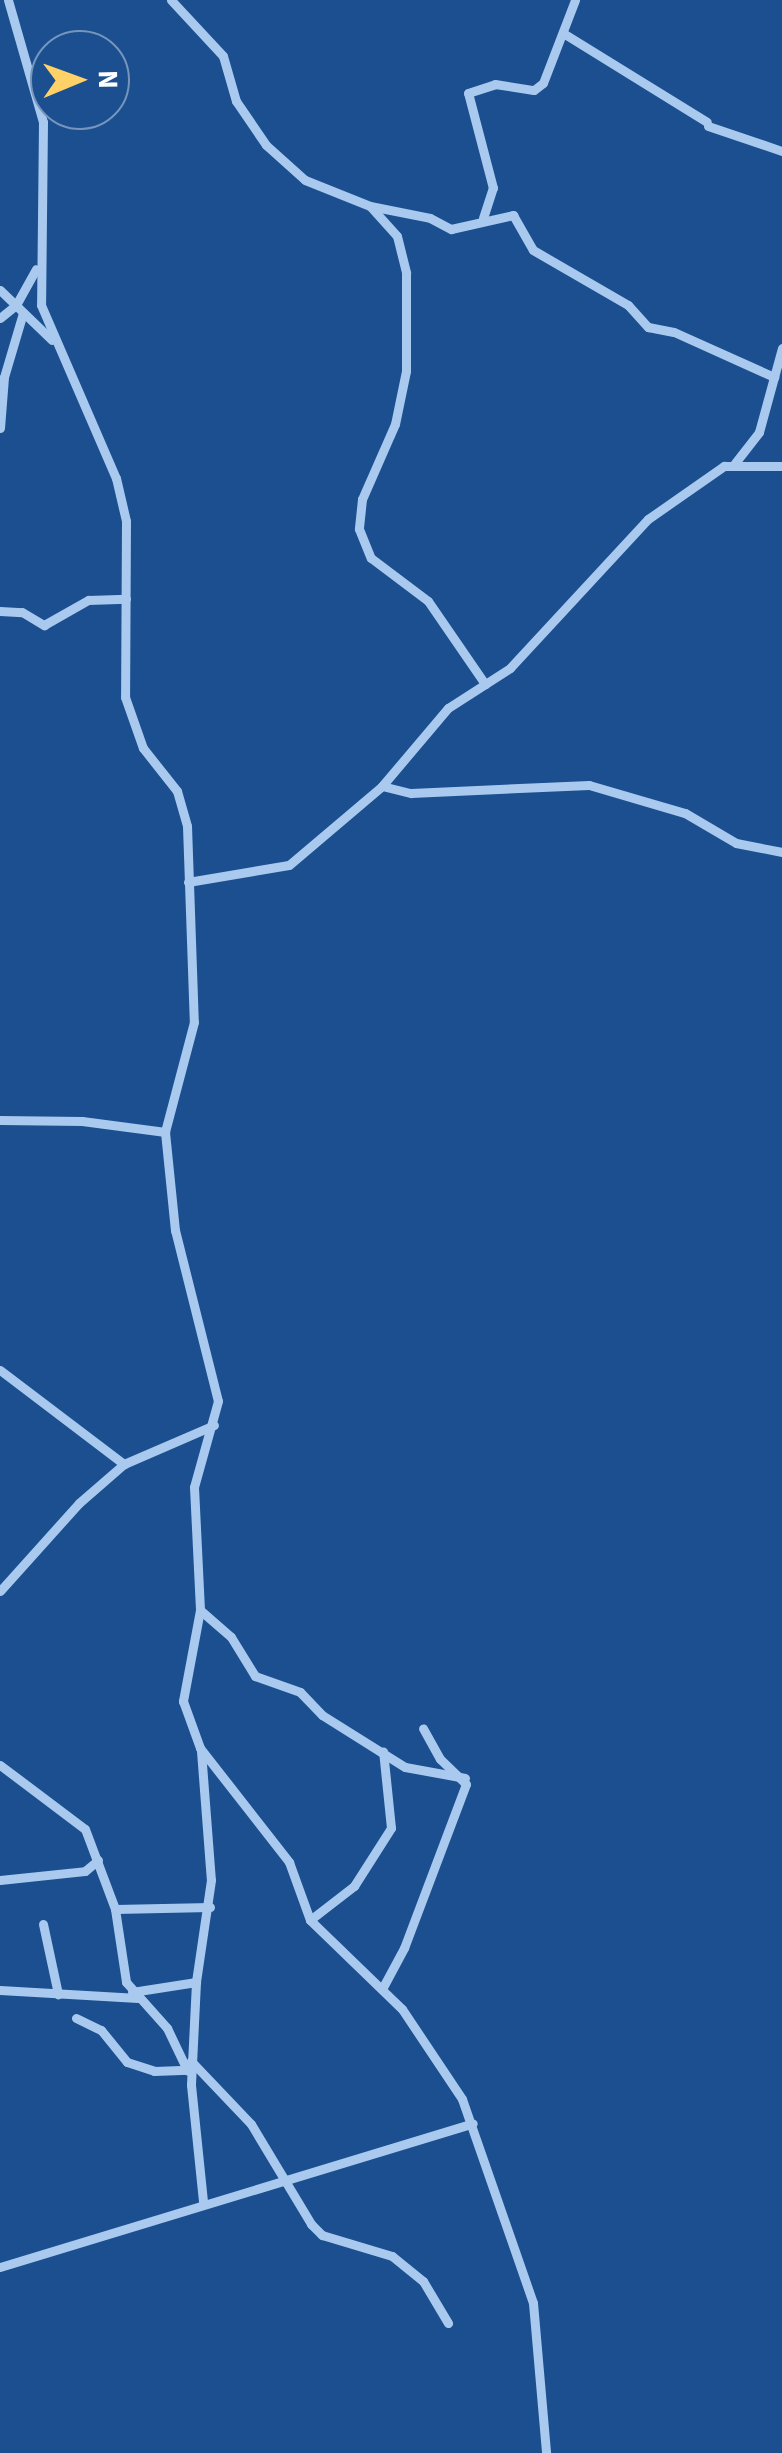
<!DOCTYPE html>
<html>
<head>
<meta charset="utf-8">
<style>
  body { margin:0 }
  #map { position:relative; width:782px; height:2453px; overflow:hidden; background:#1b4f8f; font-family:"Source Sans 3",sans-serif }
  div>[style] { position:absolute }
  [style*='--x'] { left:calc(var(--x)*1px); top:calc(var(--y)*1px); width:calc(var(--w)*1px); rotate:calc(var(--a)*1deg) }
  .minor>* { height:9px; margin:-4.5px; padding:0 4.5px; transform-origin:4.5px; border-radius:4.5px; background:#a9c9ee }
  span { translate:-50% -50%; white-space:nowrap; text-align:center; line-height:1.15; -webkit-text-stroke:8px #1b4f8f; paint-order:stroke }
  .north { position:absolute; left:30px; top:30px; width:100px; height:100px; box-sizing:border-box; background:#1b4f8f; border:2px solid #7695bc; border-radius:50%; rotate:89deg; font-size:28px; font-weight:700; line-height:40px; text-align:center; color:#fff }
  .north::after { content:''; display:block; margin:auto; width:35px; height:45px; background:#ffd166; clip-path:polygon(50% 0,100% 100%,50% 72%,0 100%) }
</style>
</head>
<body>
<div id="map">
  <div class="minor">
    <div style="--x:8;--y:0;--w:127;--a:74"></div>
    <div style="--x:43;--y:122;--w:183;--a:90.6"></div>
    <div style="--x:41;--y:305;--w:189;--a:66.6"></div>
    <div style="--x:116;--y:478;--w:44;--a:76.9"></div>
    <div style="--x:126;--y:521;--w:176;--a:90.3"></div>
    <div style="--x:125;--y:697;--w:54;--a:70.6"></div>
    <div style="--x:143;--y:748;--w:55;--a:51.7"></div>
    <div style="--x:177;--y:791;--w:36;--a:74"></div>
    <div style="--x:187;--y:826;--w:196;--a:88"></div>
    <div style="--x:194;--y:1022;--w:114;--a:104.8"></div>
    <div style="--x:165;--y:1132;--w:99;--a:84.2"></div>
    <div style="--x:175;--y:1230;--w:176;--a:75.9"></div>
    <div style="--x:218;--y:1401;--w:89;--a:105.6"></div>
    <div style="--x:194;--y:1487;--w:123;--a:87.2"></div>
    <div style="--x:200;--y:1610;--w:93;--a:100.6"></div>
    <div style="--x:183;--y:1701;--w:50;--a:70.1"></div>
    <div style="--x:200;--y:1748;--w:145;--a:52"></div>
    <div style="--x:289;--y:1862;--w:62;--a:70.1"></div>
    <div style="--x:310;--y:1920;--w:128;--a:44.1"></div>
    <div style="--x:402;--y:2009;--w:108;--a:56.3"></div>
    <div style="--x:462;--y:2099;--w:216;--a:70.8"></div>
    <div style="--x:533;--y:2303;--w:151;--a:85"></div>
    <div style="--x:171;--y:0;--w:76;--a:47.1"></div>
    <div style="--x:223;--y:56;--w:47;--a:73.9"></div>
    <div style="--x:236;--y:101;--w:53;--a:55.7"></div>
    <div style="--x:266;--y:145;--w:52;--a:41.9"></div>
    <div style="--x:305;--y:180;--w:70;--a:21.8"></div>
    <div style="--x:370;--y:206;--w:40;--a:48"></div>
    <div style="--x:397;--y:236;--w:38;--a:76"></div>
    <div style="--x:406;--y:273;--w:98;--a:90"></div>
    <div style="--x:406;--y:371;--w:54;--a:101.7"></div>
    <div style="--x:395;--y:424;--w:82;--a:113.7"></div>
    <div style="--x:362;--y:499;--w:30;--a:96"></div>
    <div style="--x:359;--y:529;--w:31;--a:68"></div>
    <div style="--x:371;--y:558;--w:71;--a:37"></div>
    <div style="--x:428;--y:601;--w:101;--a:55.5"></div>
    <div style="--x:563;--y:33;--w:169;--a:31.7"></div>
    <div style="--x:708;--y:126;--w:78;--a:18.7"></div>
    <div style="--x:370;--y:206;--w:61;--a:11.3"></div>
    <div style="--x:430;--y:218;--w:24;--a:28"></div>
    <div style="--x:451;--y:229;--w:64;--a:-12.7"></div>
    <div style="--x:513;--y:215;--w:40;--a:60.3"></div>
    <div style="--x:533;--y:250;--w:110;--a:30.1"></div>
    <div style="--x:628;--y:305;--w:30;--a:48"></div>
    <div style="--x:648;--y:327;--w:26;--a:11"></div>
    <div style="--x:674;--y:332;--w:110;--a:24.2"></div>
    <div style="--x:483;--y:218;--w:32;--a:-72"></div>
    <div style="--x:493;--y:188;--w:98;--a:-104.7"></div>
    <div style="--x:468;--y:93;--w:28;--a:-18"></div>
    <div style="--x:495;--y:84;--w:39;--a:9"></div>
    <div style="--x:534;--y:90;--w:11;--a:-38"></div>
    <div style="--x:543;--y:83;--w:89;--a:-68.9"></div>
    <div style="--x:0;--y:290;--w:72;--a:43.9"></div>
    <div style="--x:0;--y:318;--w:21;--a:-39"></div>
    <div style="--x:16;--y:305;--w:41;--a:-60.9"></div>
    <div style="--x:0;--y:428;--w:51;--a:-85.5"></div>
    <div style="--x:4;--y:377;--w:67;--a:-73.5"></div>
    <div style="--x:735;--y:463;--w:39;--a:-52"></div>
    <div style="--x:759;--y:432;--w:87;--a:-74.7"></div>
    <div style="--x:0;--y:611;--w:22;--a:3"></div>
    <div style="--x:22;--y:612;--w:26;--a:31"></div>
    <div style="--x:44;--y:625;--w:51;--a:-29.6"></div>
    <div style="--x:88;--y:600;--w:38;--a:-2"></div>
    <div style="--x:382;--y:786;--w:30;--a:14"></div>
    <div style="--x:411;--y:793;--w:178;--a:-2.6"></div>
    <div style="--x:589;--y:785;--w:100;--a:16.3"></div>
    <div style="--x:685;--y:813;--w:59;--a:30.5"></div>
    <div style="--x:736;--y:843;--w:47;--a:11.1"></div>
    <div style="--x:188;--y:882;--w:102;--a:-9.6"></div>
    <div style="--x:289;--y:865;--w:122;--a:-40.3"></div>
    <div style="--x:382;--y:786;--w:102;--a:-49.8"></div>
    <div style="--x:448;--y:708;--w:74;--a:-32.8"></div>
    <div style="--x:510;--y:668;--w:203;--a:-47.2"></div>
    <div style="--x:648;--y:519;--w:93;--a:-34.9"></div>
    <div style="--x:724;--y:466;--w:58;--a:0"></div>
    <div style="--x:0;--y:1120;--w:82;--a:0.7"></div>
    <div style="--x:82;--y:1121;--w:84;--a:7.5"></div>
    <div style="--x:0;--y:1370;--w:156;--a:37.2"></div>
    <div style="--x:0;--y:1591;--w:118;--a:-48.1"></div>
    <div style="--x:79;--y:1503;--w:60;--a:-40.9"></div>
    <div style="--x:124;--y:1464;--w:98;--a:-23.4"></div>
    <div style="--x:200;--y:1610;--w:41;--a:41.1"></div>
    <div style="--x:231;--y:1637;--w:46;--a:58.4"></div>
    <div style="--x:255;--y:1676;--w:48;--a:19.6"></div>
    <div style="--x:300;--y:1692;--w:32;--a:46"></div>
    <div style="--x:322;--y:1715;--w:98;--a:32.1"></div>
    <div style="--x:405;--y:1767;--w:61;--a:10.4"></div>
    <div style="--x:201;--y:1751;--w:129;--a:85.6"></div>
    <div style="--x:211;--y:1880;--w:103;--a:98.4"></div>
    <div style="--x:196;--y:1982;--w:103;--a:92.8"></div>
    <div style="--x:191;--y:2085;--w:118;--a:84.1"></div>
    <div style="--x:0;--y:1765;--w:106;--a:37"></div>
    <div style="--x:85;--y:1829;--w:85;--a:69.4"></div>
    <div style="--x:115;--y:1909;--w:74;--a:81.4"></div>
    <div style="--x:126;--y:1982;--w:62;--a:48.3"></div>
    <div style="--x:167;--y:2028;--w:47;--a:64.5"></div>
    <div style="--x:0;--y:1880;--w:85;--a:-6"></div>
    <div style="--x:85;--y:1871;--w:17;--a:-40"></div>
    <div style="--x:115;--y:1909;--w:95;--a:-1.2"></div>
    <div style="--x:310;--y:1920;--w:56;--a:-37.7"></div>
    <div style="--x:354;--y:1886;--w:69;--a:-57.5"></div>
    <div style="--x:391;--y:1828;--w:77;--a:-95.9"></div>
    <div style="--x:43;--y:1924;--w:72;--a:77.9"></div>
    <div style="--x:382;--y:1989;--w:47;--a:-61.8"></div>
    <div style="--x:404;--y:1948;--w:175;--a:-69.3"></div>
    <div style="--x:466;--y:1784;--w:36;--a:-136"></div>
    <div style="--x:440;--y:1759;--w:35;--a:-119"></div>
    <div style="--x:0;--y:1990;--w:138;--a:3.3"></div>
    <div style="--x:132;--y:1992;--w:65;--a:-8.9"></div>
    <div style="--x:76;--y:2018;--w:28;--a:26"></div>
    <div style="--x:101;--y:2030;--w:41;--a:50.9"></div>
    <div style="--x:127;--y:2062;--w:28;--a:18"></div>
    <div style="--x:154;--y:2071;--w:34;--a:-2"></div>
    <div style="--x:191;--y:2061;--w:87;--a:46.4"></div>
    <div style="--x:251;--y:2124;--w:117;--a:59"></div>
    <div style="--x:311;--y:2224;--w:16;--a:45"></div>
    <div style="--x:322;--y:2235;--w:73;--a:16.7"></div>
    <div style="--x:392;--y:2256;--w:40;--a:39"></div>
    <div style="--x:423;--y:2281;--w:49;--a:59.2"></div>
    <div style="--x:0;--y:2267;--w:494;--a:-16.9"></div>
  </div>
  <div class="north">N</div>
</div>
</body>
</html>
